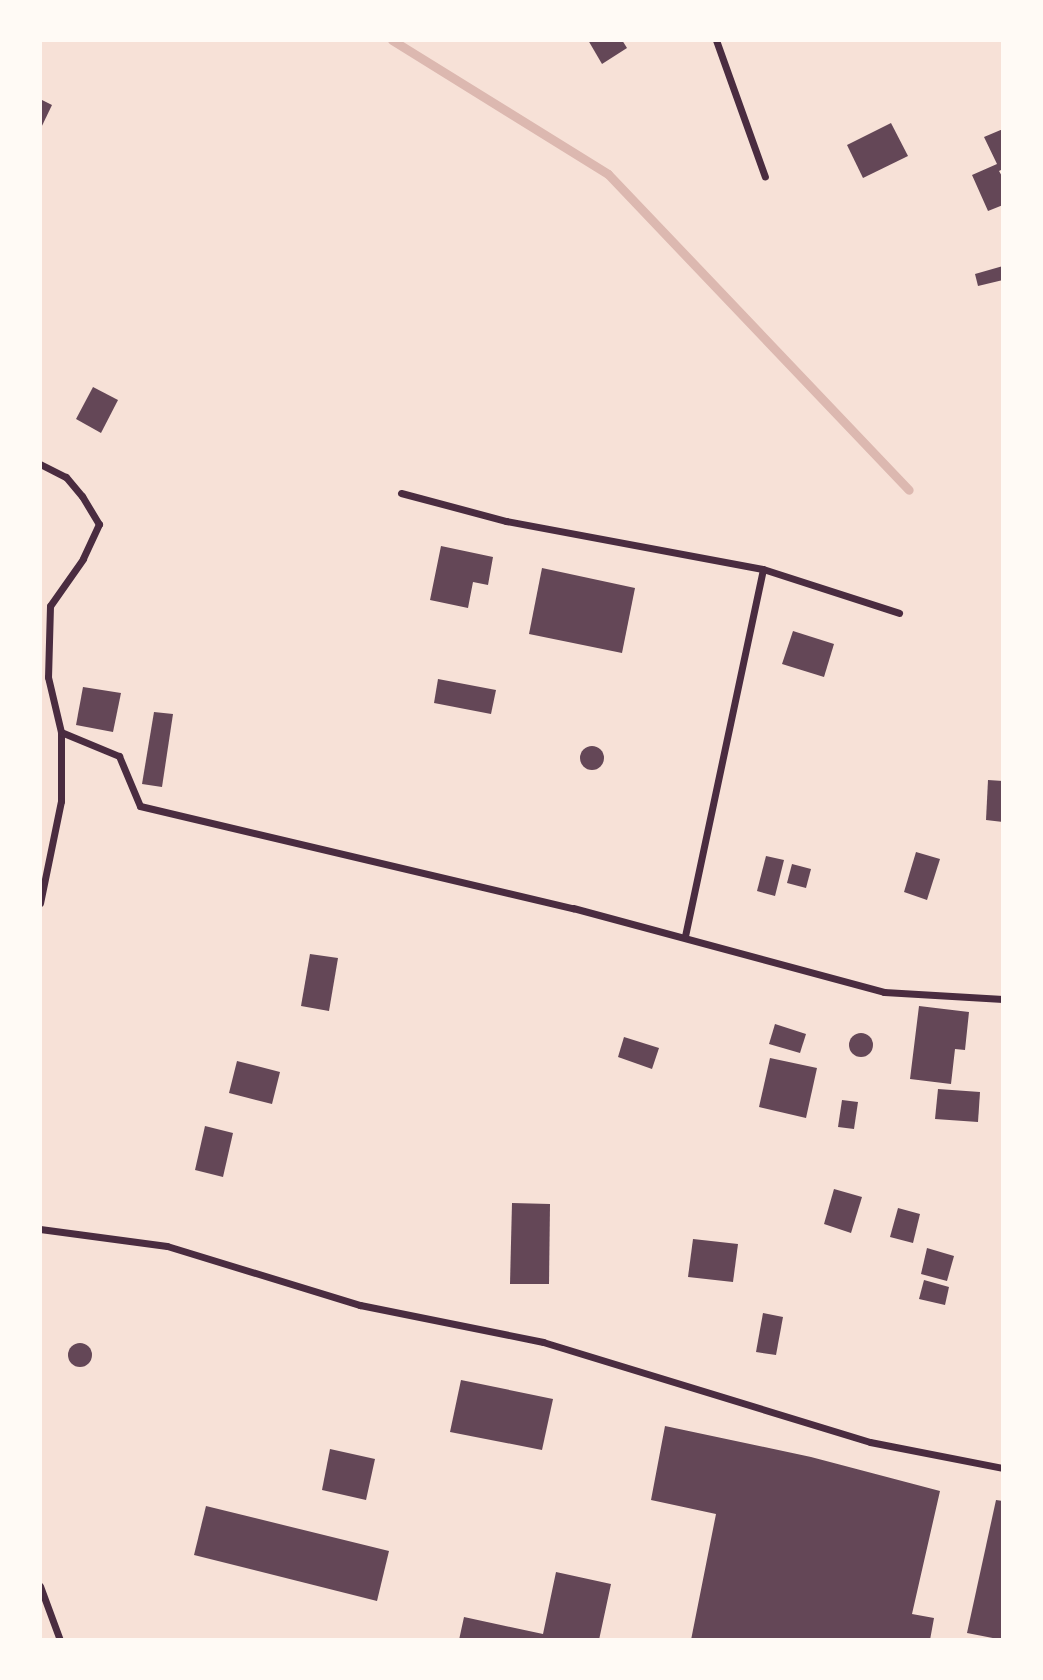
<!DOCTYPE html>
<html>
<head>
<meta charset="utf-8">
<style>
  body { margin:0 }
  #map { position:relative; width:1043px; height:1680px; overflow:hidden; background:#f7e1d7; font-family:Inter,sans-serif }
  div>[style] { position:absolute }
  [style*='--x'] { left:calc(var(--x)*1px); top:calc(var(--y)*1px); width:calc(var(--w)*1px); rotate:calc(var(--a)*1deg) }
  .stream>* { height:9px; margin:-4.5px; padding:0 4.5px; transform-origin:4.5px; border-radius:4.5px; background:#dcb8b0 }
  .building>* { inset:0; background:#644757 }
  .round { border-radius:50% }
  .minor>* { height:7px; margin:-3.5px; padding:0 3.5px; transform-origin:3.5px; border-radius:3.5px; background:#4a2c40 }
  span { translate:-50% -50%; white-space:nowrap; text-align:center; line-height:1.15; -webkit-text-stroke:5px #fffaf5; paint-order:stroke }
  .frame { position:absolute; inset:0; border:42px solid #fffaf5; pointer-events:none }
</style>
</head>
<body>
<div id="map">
  <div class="stream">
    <div style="--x:392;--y:40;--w:254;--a:31.8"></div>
    <div style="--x:608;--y:174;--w:436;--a:46.4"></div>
  </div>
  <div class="building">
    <div style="clip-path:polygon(588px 40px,622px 40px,627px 48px,602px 64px)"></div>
    <div style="clip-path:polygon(40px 99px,52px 105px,40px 130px)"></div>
    <div style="clip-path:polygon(891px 123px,908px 156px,863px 178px,847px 145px)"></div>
    <div style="clip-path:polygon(1003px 129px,1003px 169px,999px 171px,1003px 178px,1003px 205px,988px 211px,972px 175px,997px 164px,984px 137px)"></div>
    <div style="clip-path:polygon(1003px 266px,1003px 280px,978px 286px,975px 274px)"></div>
    <div style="clip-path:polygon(93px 387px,118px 400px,101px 433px,76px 419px)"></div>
    <div style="clip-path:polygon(441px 546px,493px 557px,488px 585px,473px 582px,468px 608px,430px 600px)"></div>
    <div style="clip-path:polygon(542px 568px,635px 588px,622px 653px,529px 634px)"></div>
    <div style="clip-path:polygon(793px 631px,834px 644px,824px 677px,782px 664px)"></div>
    <div style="clip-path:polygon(438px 679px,496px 690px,491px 714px,434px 703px)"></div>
    <div style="clip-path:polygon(83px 687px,121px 693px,113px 732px,76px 725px)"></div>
    <div style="clip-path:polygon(154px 712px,173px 714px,162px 787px,142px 784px)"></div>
    <div class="round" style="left:580px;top:746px;width:24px;height:24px"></div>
    <div style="clip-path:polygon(988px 780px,1003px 781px,1003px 822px,986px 820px)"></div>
    <div style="clip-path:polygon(916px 852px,940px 859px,927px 900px,904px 892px)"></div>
    <div style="clip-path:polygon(766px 856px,784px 860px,775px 896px,757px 891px)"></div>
    <div style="clip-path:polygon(792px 864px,811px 869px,806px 888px,787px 883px)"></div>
    <div style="clip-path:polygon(310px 954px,338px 958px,329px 1011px,301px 1006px)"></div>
    <div style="clip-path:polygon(919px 1006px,969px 1012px,965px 1050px,955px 1049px,951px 1084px,910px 1079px)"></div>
    <div style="clip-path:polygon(775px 1024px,806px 1034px,800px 1053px,769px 1044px)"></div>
    <div class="round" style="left:849px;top:1033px;width:24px;height:24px"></div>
    <div style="clip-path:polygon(624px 1037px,659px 1048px,652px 1069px,618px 1057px)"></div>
    <div style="clip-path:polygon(770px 1058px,817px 1068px,806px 1118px,759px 1107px)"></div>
    <div style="clip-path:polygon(237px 1061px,280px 1072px,272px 1104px,229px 1093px)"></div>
    <div style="clip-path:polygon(938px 1089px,980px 1092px,978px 1122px,935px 1119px)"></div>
    <div style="clip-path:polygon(842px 1100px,858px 1102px,854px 1129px,838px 1127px)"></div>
    <div style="clip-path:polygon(205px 1126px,233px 1133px,223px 1177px,195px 1170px)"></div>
    <div style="clip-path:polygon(834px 1189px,862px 1197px,851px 1233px,824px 1224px)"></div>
    <div style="clip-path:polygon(512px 1203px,550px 1204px,549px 1284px,510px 1284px)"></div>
    <div style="clip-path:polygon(898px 1208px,920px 1214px,913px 1243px,890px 1237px)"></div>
    <div style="clip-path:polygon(693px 1239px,738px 1244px,733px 1282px,688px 1277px)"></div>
    <div style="clip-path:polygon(927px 1248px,954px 1256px,947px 1281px,921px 1274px)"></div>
    <div style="clip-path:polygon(924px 1280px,949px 1287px,945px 1305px,919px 1299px)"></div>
    <div style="clip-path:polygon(763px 1313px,783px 1317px,776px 1355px,756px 1352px)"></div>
    <div class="round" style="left:68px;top:1343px;width:24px;height:24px"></div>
    <div style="clip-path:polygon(461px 1380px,553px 1399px,542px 1450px,450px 1432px)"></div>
    <div style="clip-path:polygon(665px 1426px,811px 1457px,940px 1491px,912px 1614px,934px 1618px,930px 1640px,691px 1640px,716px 1514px,651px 1500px)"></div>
    <div style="clip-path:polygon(330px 1449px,375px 1459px,366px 1500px,322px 1490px)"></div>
    <div style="clip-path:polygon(996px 1500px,1003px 1501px,1003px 1640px,967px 1633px)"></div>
    <div style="clip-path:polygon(206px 1506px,389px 1551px,377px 1601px,194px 1555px)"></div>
    <div style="clip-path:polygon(556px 1572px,611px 1584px,599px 1640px,459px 1640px,464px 1617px,543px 1634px)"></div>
  </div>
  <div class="minor">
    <div style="--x:716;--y:40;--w:145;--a:70.3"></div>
    <div style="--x:40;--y:464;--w:29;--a:27"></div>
    <div style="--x:66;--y:477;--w:25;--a:50"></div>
    <div style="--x:82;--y:496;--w:33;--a:59"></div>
    <div style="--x:99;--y:524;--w:38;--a:115"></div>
    <div style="--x:83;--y:559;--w:57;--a:125.1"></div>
    <div style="--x:50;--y:606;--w:71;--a:91.6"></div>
    <div style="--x:48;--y:677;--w:57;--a:76.7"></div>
    <div style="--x:61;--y:732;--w:69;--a:90"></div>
    <div style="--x:61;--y:801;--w:104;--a:101.6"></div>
    <div style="--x:401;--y:493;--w:109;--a:14.9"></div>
    <div style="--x:506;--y:521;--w:261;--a:10.6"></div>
    <div style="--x:763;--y:569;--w:143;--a:17.9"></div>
    <div style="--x:61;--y:732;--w:63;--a:22.5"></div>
    <div style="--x:119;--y:756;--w:54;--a:67.2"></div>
    <div style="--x:140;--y:806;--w:445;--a:13.3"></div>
    <div style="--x:573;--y:908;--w:322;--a:15.1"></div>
    <div style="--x:884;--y:992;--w:119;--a:3.4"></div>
    <div style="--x:685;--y:936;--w:375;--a:-78"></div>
    <div style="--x:40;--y:1229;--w:128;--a:7.6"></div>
    <div style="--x:167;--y:1246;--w:202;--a:17"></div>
    <div style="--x:360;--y:1305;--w:187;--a:11.4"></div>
    <div style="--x:543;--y:1342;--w:342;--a:17"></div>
    <div style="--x:870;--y:1442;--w:136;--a:11.1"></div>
    <div style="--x:40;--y:1586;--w:58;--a:69.7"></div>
  </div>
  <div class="frame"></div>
</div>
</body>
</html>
